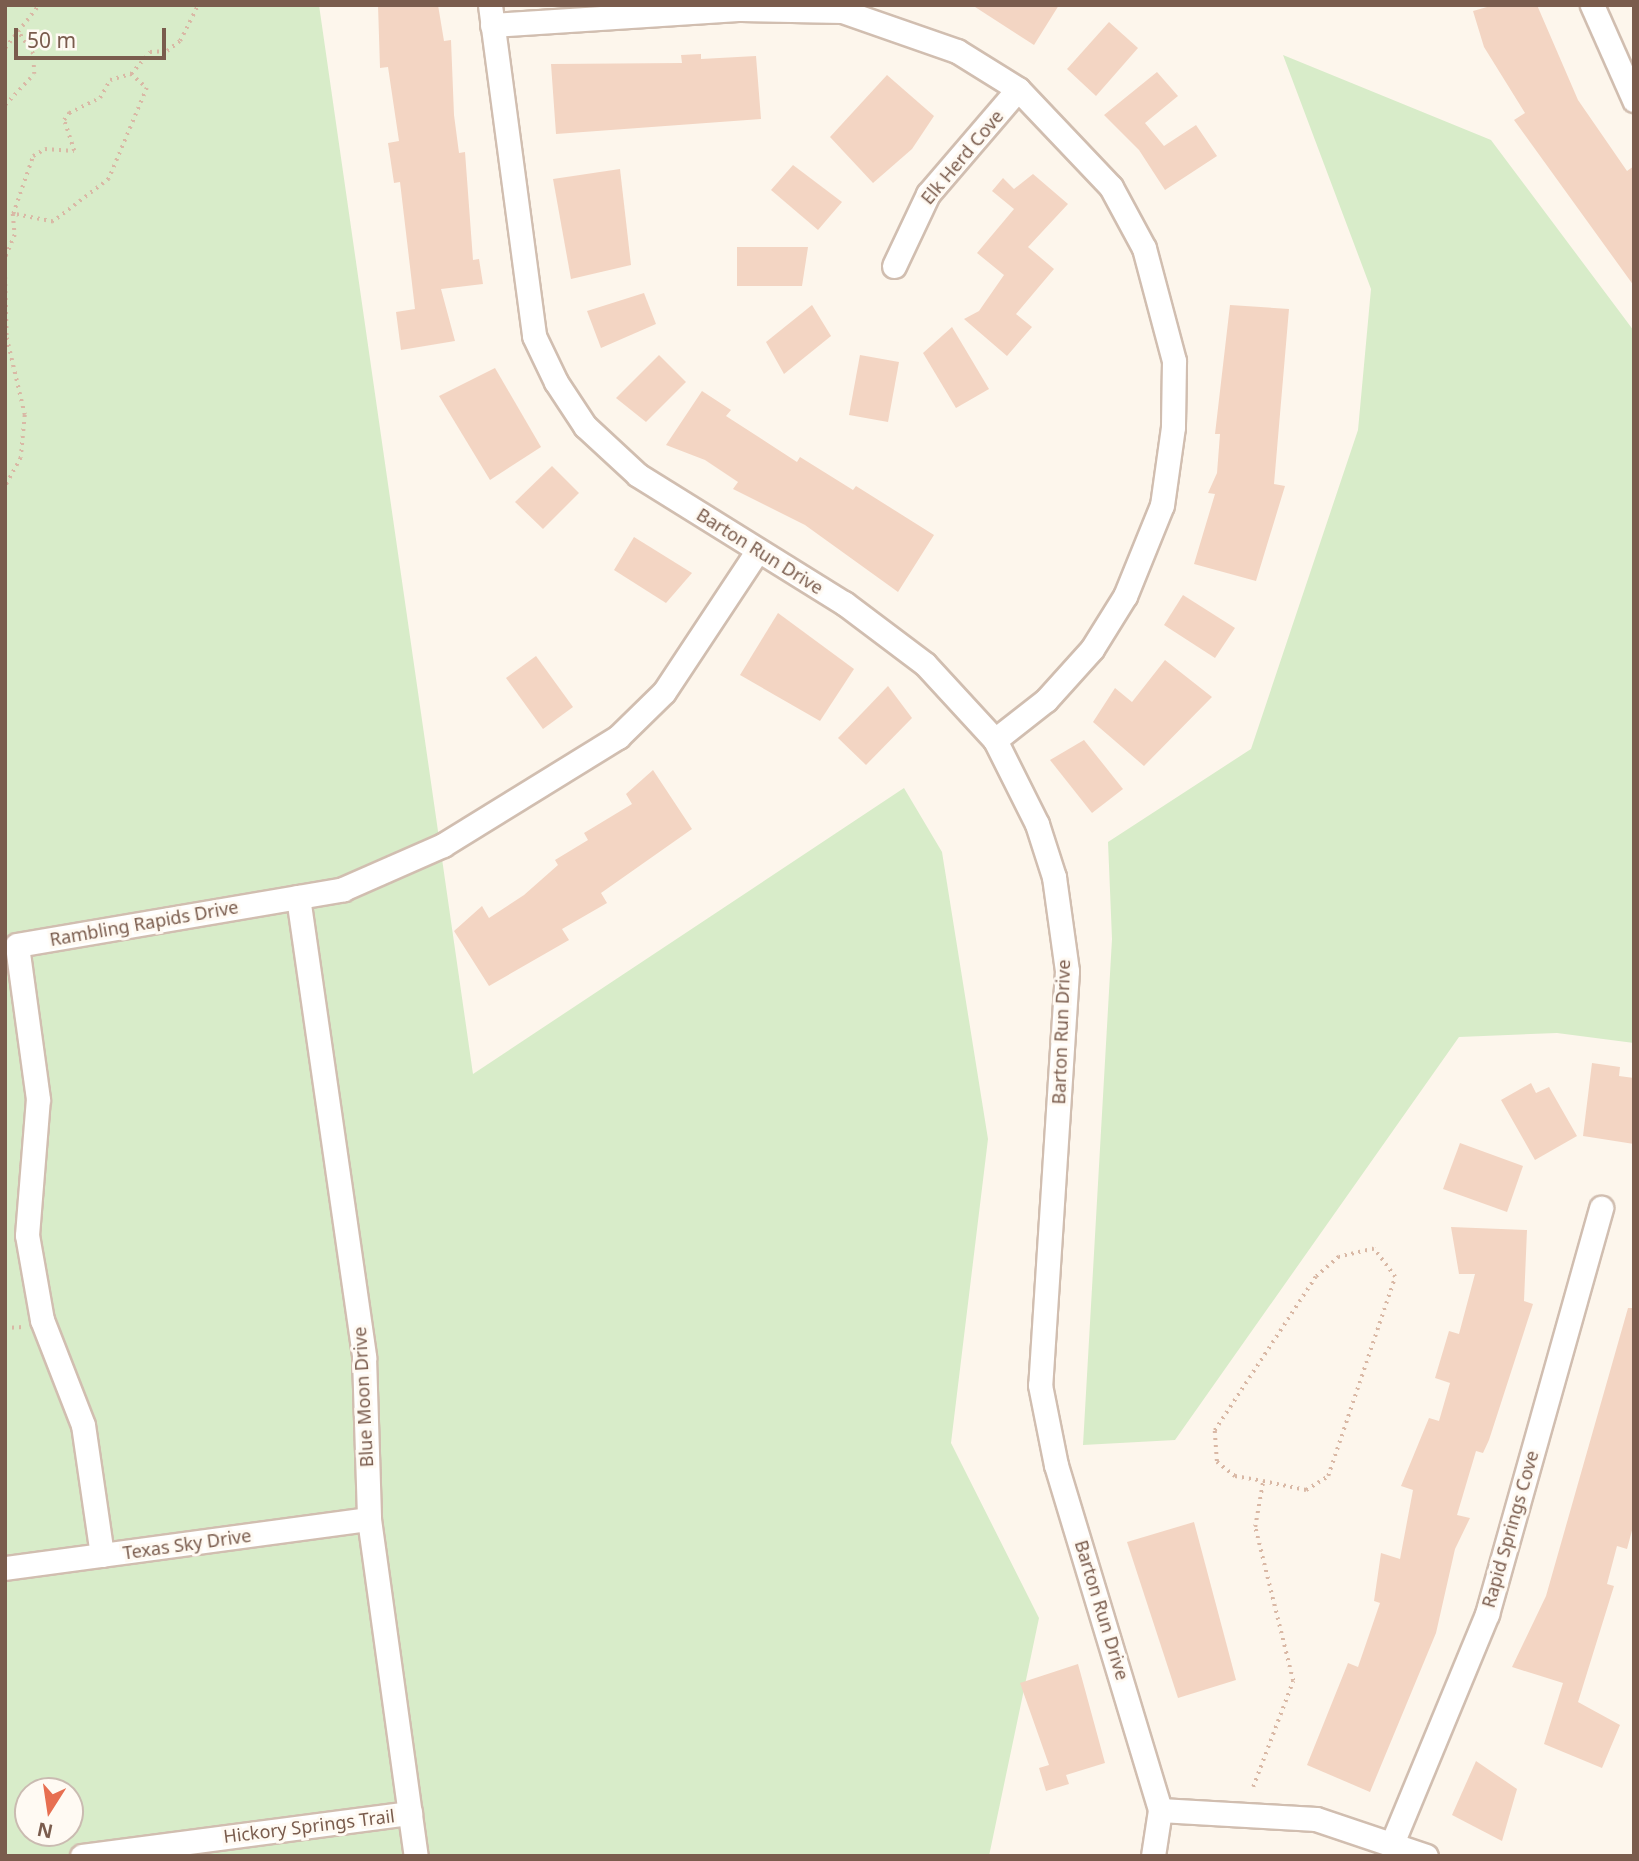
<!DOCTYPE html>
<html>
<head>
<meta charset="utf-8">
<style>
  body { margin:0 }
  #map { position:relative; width:1639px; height:1861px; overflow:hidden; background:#fdf6ec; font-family:"Noto Sans",sans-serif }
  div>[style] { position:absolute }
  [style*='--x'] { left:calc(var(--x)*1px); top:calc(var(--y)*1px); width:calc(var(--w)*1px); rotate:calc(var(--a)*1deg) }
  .green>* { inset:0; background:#d8ecc9 }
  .building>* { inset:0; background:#f3d5c3 }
  .path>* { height:3.5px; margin-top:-1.75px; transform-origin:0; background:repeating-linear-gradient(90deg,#d9b8a5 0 2px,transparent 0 7px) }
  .roads { filter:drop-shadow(2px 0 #d1beb0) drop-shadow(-2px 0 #d1beb0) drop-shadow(0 2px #d1beb0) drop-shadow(0 -2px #d1beb0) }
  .street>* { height:23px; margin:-11.5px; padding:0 11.5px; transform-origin:11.5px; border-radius:11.5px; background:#fff }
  span { translate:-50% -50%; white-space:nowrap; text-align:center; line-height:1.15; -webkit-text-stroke:6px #fffaf3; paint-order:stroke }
  .street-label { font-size:18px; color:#7a5c4d }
  .frame { position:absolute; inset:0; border:7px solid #7a5c4d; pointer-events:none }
  .north { position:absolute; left:14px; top:1777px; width:70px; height:70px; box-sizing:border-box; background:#fffaf3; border:2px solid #cabbb1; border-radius:50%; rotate:192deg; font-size:19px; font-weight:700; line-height:28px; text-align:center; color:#7a5c4d }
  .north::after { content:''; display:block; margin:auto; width:24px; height:32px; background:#e76f51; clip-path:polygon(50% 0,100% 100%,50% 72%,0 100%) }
  .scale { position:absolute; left:14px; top:28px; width:152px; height:32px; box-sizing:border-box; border:4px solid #7a5c4d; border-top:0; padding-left:9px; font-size:21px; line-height:24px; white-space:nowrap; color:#7a5c4d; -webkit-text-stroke:5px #fffaf3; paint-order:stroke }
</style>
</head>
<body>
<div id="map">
  <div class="green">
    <div style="clip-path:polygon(evenodd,5px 5px,319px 5px,473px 1074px,904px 788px,942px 852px,988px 1139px,951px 1443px,1039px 1618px,989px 1856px,5px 1856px,5px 5px,28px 1791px,70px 1791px,70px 1833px,28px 1833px,28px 1791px)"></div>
    <div style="clip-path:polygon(1283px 55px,1491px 140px,1634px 331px,1634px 1043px,1557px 1033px,1459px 1037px,1175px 1440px,1083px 1445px,1112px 939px,1108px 842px,1251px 749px,1358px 430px,1371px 289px)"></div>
  </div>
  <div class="building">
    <div style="clip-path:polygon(378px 5px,438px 5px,444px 41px,451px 40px,454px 115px,459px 153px,465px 152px,473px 260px,479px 259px,483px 284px,441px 289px,455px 341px,401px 350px,396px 312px,415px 309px,400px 182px,394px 183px,388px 143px,399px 141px,388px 67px,380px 68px)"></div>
    <div style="clip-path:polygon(972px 5px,1059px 5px,1034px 45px)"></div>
    <div style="clip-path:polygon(1494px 5px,1537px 5px,1578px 100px,1627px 171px,1634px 166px,1634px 286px,1514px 120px,1525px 113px,1484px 47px,1473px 11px)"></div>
    <div style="clip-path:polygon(1109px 22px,1138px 48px,1096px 96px,1067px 69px)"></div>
    <div style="clip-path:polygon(701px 54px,701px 59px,756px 56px,761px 119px,556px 134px,551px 64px,682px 63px,681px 55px)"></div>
    <div style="clip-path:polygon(1157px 72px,1178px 96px,1145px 123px,1164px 146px,1196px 125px,1217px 156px,1165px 190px,1139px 150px,1104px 115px)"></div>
    <div style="clip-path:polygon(887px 75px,934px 116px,912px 149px,873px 183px,830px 137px)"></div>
    <div style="clip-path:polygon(793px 165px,842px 202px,818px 230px,771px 190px)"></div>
    <div style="clip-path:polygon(620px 169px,631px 265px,571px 279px,553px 179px)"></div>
    <div style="clip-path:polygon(1033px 174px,1068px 204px,1028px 247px,1054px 269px,1016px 314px,1032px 327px,1007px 356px,964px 319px,979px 311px,1004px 275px,977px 253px,1014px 209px,992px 191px,1003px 178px,1014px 189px)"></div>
    <div style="clip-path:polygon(737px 247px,808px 247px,802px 286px,737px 286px)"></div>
    <div style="clip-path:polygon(644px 293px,656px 324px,601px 348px,587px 311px)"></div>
    <div style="clip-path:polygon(812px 305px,831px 336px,784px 374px,766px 342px)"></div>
    <div style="clip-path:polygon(1230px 305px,1289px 309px,1274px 484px,1285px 486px,1256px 581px,1194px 564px,1215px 494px,1208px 493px,1217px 473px,1220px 434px,1215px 434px)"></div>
    <div style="clip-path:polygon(952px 327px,989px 389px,956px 408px,923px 353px)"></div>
    <div style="clip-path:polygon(659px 355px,686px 382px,646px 422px,616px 398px)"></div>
    <div style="clip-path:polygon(860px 355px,899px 362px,888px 422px,849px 415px)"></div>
    <div style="clip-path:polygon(495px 368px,541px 447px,490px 480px,439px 396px)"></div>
    <div style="clip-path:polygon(702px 391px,731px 410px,726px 416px,797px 462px,800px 457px,853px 490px,856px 486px,934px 535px,898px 592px,805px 525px,733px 489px,738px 482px,705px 460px,666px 445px)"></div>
    <div style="clip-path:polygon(552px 466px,579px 493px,543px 529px,515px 502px)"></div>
    <div style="clip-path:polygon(634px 537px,692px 573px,666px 603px,614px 570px)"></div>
    <div style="clip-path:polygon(1183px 595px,1235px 628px,1215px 658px,1164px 625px)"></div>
    <div style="clip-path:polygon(778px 613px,854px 669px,820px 721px,740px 675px)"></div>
    <div style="clip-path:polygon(536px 656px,573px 707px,543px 729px,506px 678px)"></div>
    <div style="clip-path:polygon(1165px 660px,1212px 697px,1144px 766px,1093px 722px,1115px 688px,1132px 702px)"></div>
    <div style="clip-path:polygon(888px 686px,912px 718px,866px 765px,838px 738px)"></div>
    <div style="clip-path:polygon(1084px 740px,1123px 789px,1092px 813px,1050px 760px)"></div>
    <div style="clip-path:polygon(653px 770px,692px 829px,601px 893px,607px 903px,562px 929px,569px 940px,489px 986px,454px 931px,482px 906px,489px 918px,524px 895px,558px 865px,555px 860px,588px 840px,584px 833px,632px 804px,626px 794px)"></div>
    <div style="clip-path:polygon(1592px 1063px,1620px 1067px,1619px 1076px,1634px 1078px,1634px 1144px,1583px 1136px)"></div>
    <div style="clip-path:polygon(1531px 1083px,1536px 1093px,1549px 1087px,1577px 1136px,1535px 1160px,1501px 1100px)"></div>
    <div style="clip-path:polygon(1460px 1143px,1523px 1166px,1507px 1212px,1443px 1189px)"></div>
    <div style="clip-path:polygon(1451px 1227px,1527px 1230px,1524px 1301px,1533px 1304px,1489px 1440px,1483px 1453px,1476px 1451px,1457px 1515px,1470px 1518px,1455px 1549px,1436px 1633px,1370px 1792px,1307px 1765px,1348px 1663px,1358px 1667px,1380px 1603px,1374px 1601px,1381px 1553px,1400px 1559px,1413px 1490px,1401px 1486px,1429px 1418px,1439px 1421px,1450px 1383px,1435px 1378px,1449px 1331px,1459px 1334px,1475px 1274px,1459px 1274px)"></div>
    <div style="clip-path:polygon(1628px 1308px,1634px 1308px,1634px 1523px,1627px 1549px,1617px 1546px,1607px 1584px,1614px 1586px,1578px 1702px,1620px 1725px,1602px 1768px,1544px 1744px,1563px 1683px,1512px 1667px,1546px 1596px)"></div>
    <div style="clip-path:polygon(1194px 1522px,1236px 1680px,1178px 1698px,1127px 1542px)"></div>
    <div style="clip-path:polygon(1078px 1664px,1105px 1763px,1066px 1775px,1069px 1784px,1046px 1791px,1039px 1768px,1049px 1765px,1020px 1683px)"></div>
    <div style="clip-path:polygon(1476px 1761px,1517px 1789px,1502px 1841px,1452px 1815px)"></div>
  </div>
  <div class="path">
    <div style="--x:5;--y:48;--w:55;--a:-51.7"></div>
    <div style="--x:131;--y:74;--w:21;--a:41"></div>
    <div style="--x:147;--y:88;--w:99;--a:112.7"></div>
    <div style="--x:109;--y:179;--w:71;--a:142.5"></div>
    <div style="--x:53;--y:222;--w:41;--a:-168.7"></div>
    <div style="--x:13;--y:214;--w:61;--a:-71"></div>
    <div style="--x:33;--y:156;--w:14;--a:-30"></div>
    <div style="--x:45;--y:149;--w:29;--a:4"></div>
    <div style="--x:74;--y:151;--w:33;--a:-108"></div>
    <div style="--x:64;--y:120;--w:9;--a:-54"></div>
    <div style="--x:69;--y:113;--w:34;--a:-26"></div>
    <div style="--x:100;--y:98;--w:21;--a:-61"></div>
    <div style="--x:110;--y:80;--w:22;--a:-16"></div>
    <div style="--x:131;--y:74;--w:29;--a:-49"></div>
    <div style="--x:150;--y:52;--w:17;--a:-3"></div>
    <div style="--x:167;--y:51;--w:16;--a:-38"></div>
    <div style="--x:180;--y:41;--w:40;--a:-63.4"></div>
    <div style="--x:5;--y:105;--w:42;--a:-46.9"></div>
    <div style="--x:34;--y:74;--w:20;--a:-93"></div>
    <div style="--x:33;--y:54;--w:25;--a:-124"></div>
    <div style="--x:5;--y:213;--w:8;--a:7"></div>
    <div style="--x:13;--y:214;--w:21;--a:85"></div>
    <div style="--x:15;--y:235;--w:25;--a:113"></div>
    <div style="--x:5;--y:263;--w:75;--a:88.5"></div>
    <div style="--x:7;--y:338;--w:79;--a:76.8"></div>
    <div style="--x:25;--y:415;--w:43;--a:95.3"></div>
    <div style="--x:21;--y:458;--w:33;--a:119"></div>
    <div style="--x:5;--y:1328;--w:19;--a:-3"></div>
    <div style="--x:1253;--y:1787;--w:113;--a:-69.3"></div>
    <div style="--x:1293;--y:1681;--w:159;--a:-103.9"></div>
    <div style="--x:1255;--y:1527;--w:47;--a:-80.1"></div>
    <div style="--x:1263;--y:1481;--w:44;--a:11.8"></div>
    <div style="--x:1306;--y:1490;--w:26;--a:-32"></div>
    <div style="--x:1328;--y:1476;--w:210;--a:-71.4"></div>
    <div style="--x:1395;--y:1277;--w:35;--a:-127"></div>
    <div style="--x:1374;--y:1249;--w:36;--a:167"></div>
    <div style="--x:1339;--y:1257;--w:30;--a:139"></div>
    <div style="--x:1316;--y:1277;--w:184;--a:123.3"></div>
    <div style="--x:1215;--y:1431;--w:31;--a:86"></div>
    <div style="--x:1217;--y:1462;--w:23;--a:38"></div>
    <div style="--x:1235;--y:1476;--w:28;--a:10"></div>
  </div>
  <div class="roads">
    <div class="street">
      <div style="--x:490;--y:5;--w:334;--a:82.4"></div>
      <div style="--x:534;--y:336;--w:51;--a:64.4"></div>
      <div style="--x:556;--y:382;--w:53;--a:56.6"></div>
      <div style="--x:585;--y:426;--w:72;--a:42.8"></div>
      <div style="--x:638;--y:475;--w:243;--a:31.9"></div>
      <div style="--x:844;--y:603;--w:101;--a:37"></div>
      <div style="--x:925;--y:664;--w:103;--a:47.4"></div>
      <div style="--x:995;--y:740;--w:94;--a:63.4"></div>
      <div style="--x:1037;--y:824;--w:56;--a:72.2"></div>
      <div style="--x:1054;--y:877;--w:95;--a:82.1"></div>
      <div style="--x:1067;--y:971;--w:415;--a:93.7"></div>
      <div style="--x:1040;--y:1385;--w:82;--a:78.7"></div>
      <div style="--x:1056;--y:1465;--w:360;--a:73.2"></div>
      <div style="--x:1160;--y:1810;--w:47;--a:98.7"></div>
      <div style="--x:1592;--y:5;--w:104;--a:66.1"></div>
      <div style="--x:492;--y:25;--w:250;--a:-3.7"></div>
      <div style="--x:741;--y:9;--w:101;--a:1.1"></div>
      <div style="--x:842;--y:11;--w:122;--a:19.2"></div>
      <div style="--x:957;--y:51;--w:72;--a:31.9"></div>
      <div style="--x:1018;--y:89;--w:135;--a:46.5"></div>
      <div style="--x:1111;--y:187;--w:69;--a:61.6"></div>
      <div style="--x:1144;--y:248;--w:117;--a:75.1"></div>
      <div style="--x:1174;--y:361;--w:66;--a:90.9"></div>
      <div style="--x:1173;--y:427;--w:79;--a:98"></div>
      <div style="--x:1162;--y:505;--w:98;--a:112.1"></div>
      <div style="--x:1125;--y:596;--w:62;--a:121.9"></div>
      <div style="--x:1092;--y:649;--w:69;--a:132"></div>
      <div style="--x:1046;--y:700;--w:65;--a:141.9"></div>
      <div style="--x:894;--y:266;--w:80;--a:-64.7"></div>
      <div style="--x:928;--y:194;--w:138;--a:-49.4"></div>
      <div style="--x:298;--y:897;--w:465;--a:81.8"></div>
      <div style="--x:364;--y:1357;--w:162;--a:88.2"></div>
      <div style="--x:369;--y:1519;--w:340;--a:82.1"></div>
      <div style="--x:102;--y:1555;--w:131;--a:-98.3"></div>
      <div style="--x:83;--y:1425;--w:113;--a:-111.3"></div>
      <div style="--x:42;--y:1320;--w:86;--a:-100"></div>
      <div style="--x:27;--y:1235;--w:136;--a:-85.4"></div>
      <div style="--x:38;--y:1099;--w:155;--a:-97.8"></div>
      <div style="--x:17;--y:945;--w:331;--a:-9.7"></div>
      <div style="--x:343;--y:889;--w:109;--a:-23.7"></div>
      <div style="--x:443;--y:845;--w:206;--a:-31.7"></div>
      <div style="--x:618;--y:737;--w:64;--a:-44.4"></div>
      <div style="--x:664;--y:692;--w:170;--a:-56.5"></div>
      <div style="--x:5;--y:1568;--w:367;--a:-7.7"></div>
      <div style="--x:1160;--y:1810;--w:156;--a:3.3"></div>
      <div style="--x:1316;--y:1819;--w:116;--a:18.6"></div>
      <div style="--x:1393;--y:1841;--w:246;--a:-67.5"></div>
      <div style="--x:1487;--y:1614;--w:422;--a:-74.3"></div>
      <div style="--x:82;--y:1856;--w:331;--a:-7.5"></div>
    </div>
  </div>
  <div class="street-label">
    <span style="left:962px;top:157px;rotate:-50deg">Elk Herd Cove</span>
    <span style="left:760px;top:551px;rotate:32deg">Barton Run Drive</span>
    <span style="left:144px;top:923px;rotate:-10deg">Rambling Rapids Drive</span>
    <span style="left:1061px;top:1032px;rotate:-88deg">Barton Run Drive</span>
    <span style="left:363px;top:1397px;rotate:-93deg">Blue Moon Drive</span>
    <span style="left:1510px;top:1529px;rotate:-74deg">Rapid Springs Cove</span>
    <span style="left:187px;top:1544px;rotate:-8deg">Texas Sky Drive</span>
    <span style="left:1102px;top:1610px;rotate:73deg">Barton Run Drive</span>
    <span style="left:309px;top:1826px;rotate:-7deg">Hickory Springs Trail</span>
  </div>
  <div class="frame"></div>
  <div class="north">N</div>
  <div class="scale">50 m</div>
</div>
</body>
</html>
